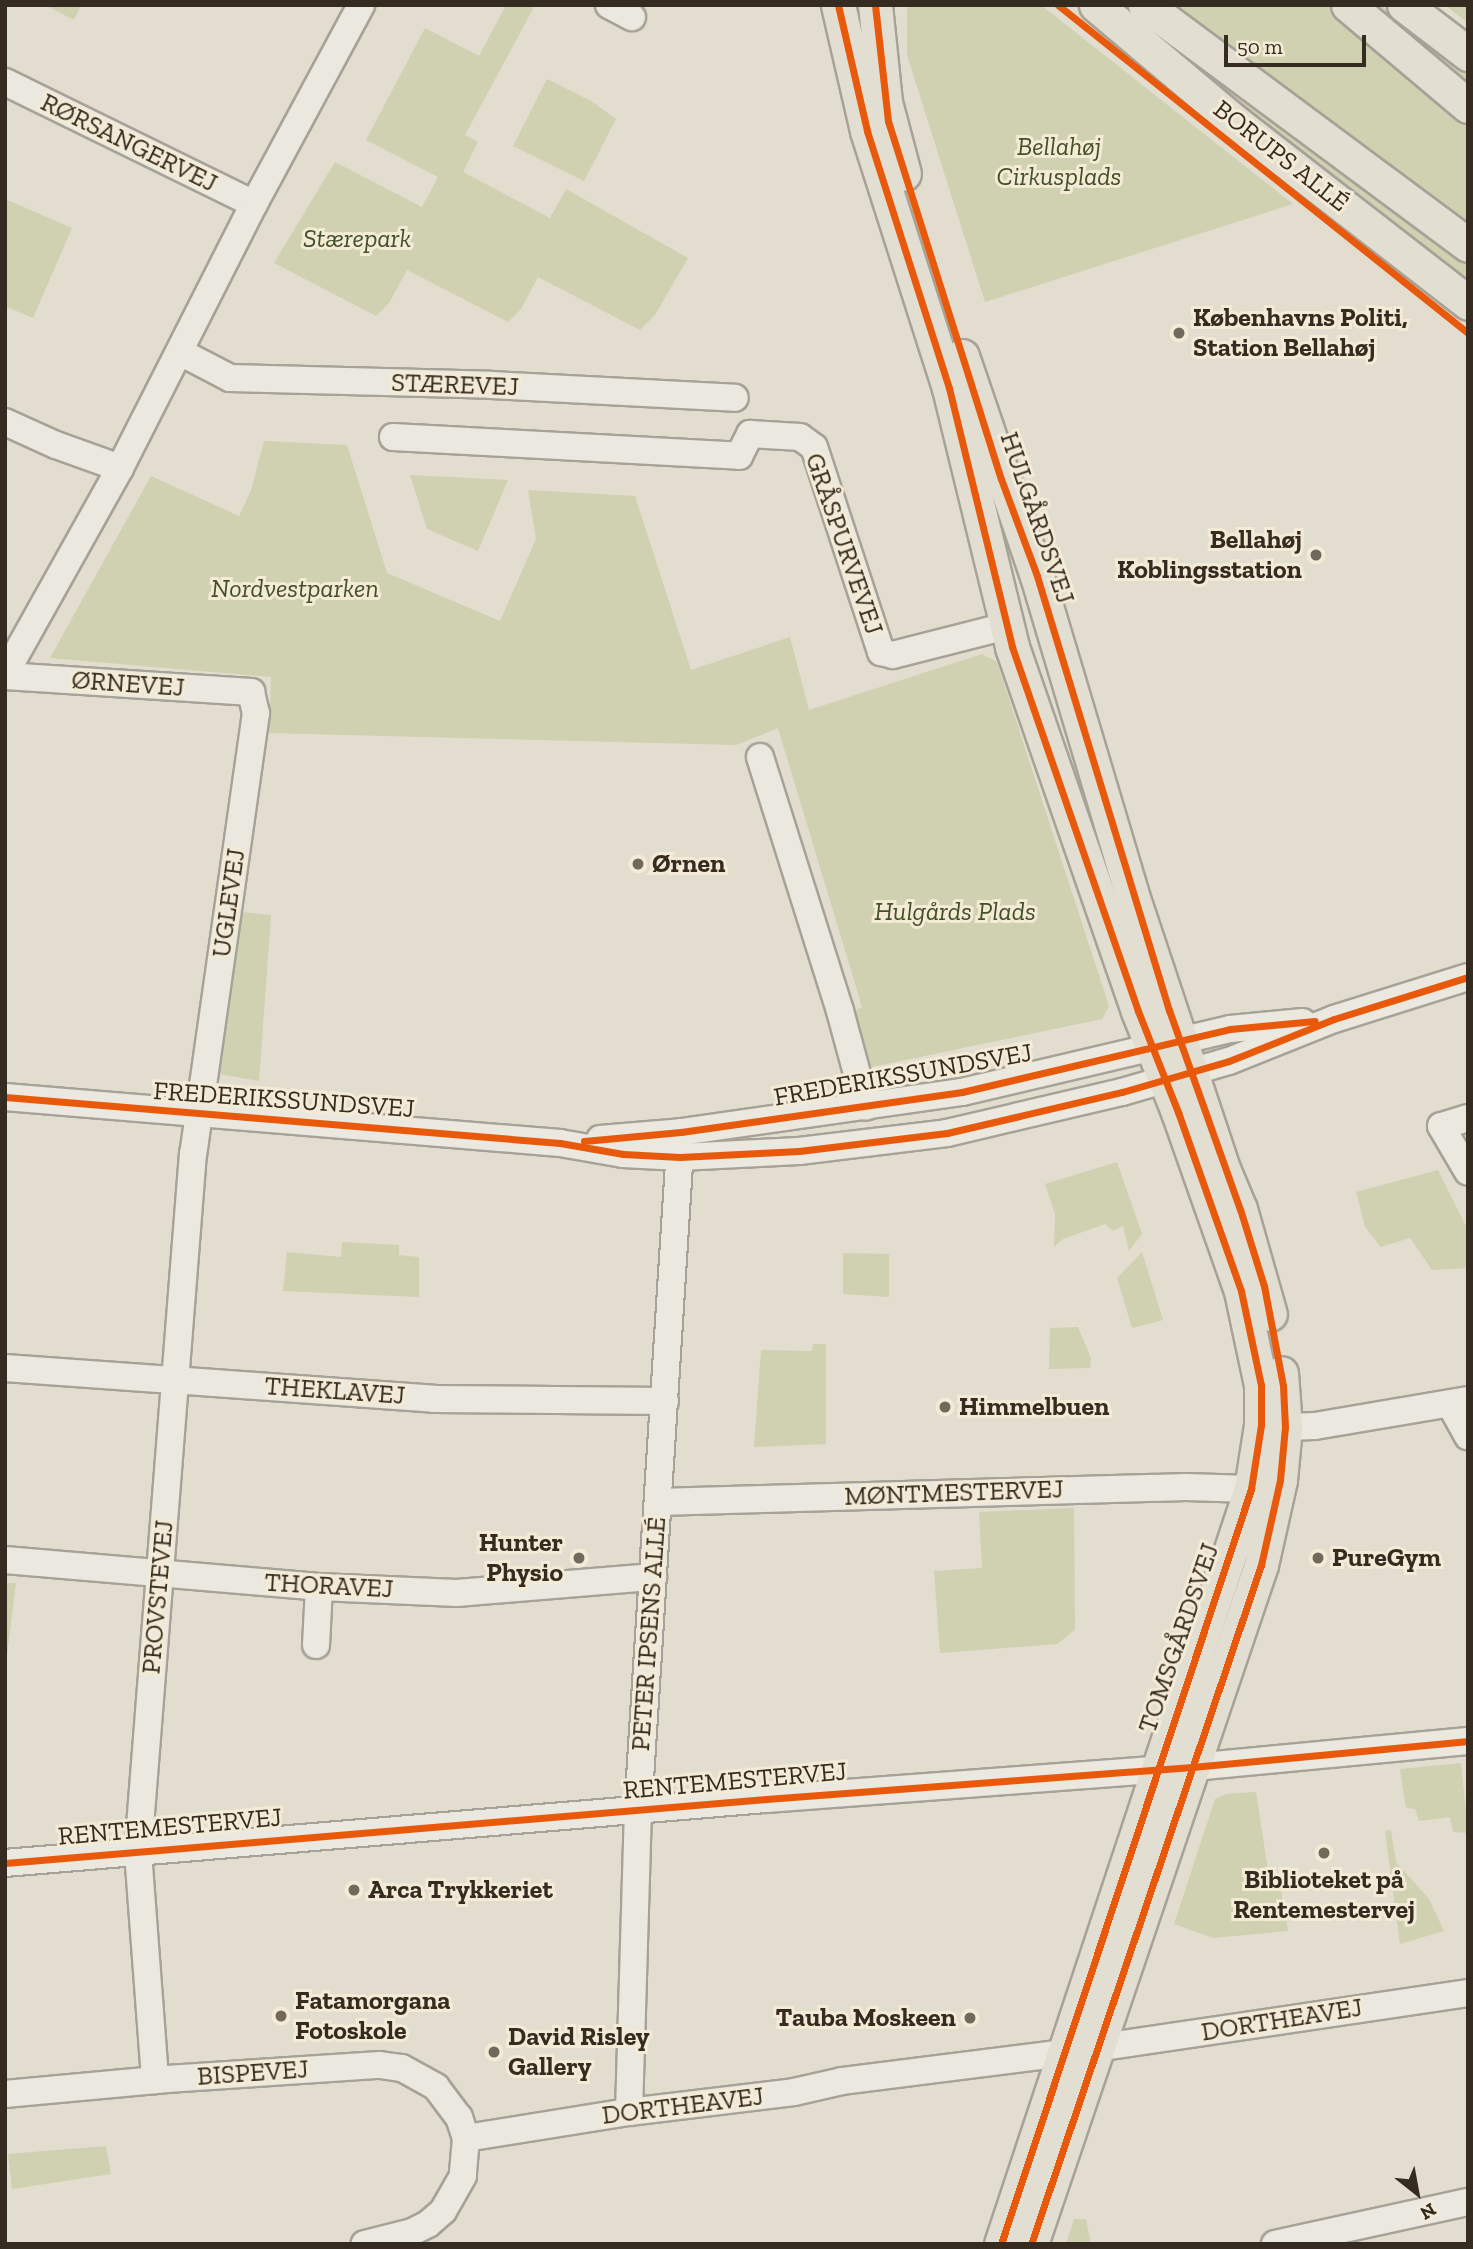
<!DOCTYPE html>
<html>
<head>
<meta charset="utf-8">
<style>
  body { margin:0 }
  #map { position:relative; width:1473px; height:2249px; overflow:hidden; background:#e2ddce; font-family:"Zilla Slab",serif }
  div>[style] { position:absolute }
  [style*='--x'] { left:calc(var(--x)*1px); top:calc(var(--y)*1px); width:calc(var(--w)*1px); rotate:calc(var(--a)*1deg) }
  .green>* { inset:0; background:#cfd1b1 }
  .roads { filter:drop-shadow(2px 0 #a7a297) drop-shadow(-2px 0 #a7a297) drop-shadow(0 2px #a7a297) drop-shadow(0 -2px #a7a297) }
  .minor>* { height:26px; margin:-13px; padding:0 13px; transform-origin:13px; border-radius:13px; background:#eae8df }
  .major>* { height:33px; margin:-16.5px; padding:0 16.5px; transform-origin:16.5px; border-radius:16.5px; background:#e2ded1 }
  .cycleway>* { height:7px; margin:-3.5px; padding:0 3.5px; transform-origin:3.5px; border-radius:3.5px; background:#e8590c }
  .dots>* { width:19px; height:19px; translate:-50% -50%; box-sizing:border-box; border:4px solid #f3ebd5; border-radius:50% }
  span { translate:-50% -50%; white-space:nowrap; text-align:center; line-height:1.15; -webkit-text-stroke:6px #f3ebd5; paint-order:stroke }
  .street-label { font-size:26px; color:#362b20 }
  .park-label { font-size:26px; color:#445028; font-style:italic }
  .poi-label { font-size:26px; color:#362b20; font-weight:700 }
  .left { translate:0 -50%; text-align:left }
  .right { translate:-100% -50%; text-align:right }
  .frame { position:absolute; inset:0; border:7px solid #362b20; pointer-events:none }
  .north { position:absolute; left:1382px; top:2158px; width:70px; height:70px; -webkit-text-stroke:5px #f3ebd5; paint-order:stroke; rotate:149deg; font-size:19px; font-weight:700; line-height:28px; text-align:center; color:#362b20 }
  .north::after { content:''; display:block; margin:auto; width:24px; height:32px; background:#362b20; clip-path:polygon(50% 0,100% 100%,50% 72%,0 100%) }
  .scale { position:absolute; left:1224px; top:35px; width:142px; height:32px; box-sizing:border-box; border:4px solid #362b20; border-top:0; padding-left:9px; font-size:21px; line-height:24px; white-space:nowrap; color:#362b20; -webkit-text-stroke:5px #f3ebd5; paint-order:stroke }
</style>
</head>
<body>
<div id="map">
  <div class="green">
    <div style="clip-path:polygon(45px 5px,81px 5px,74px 20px)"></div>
    <div style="clip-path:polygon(506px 5px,535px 5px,465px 135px,478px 142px,463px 172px,550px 218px,566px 189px,688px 258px,655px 315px,640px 330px,538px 277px,521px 309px,508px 322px,407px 270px,389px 303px,376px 316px,274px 263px,335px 162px,422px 207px,438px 177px,366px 140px,425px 28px,479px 56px)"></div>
    <div style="clip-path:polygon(907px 5px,1041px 5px,1293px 204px,985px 302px,907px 55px)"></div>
    <div style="clip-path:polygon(1109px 5px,1381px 5px,1468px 69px,1468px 291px)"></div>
    <div style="clip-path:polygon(1445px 5px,1468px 5px,1468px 23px)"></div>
    <div style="clip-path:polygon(547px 79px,591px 101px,616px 119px,584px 181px,513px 146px)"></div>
    <div style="clip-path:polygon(5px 199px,72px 228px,33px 318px,5px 306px)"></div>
    <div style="clip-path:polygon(264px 441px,347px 445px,387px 573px,500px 621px,536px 539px,528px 490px,635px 496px,691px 670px,790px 637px,809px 710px,982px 654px,997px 662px,1109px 1006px,1102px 1019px,867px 1068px,851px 1013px,862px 1007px,778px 728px,736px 745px,269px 733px,271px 677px,50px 658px,151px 476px,239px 516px,251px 490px)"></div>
    <div style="clip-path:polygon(410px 475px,508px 480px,478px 551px,427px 529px)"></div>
    <div style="clip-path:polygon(243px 912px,271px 915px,259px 1081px,219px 1074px)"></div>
    <div style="clip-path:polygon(1117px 1162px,1142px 1234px,1129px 1251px,1123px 1226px,1113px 1231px,1105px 1224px,1063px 1239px,1054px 1247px,1055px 1214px,1045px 1184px)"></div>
    <div style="clip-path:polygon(1438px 1170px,1468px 1230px,1467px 1268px,1432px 1270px,1410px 1238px,1381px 1247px,1365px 1227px,1356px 1192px)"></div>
    <div style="clip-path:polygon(342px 1242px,399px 1245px,399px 1255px,419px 1257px,419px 1297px,283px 1291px,287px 1252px,341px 1257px)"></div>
    <div style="clip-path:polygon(1142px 1252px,1163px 1320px,1132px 1328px,1117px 1278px)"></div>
    <div style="clip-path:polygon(843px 1253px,889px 1254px,889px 1297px,843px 1294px)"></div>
    <div style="clip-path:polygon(1078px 1327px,1091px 1358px,1090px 1368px,1049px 1369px,1050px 1328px)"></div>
    <div style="clip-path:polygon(813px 1344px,826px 1344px,826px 1444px,754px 1447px,761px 1350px,812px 1351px)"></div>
    <div style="clip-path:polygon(1074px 1508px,1075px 1630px,1057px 1644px,940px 1653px,934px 1571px,982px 1568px,979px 1512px)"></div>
    <div style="clip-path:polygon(5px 1583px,16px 1583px,5px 1672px)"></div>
    <div style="clip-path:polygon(1461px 1763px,1468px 1833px,1453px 1832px,1450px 1817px,1419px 1821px,1415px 1809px,1406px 1808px,1400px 1769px)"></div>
    <div style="clip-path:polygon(1256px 1792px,1271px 1890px,1281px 1890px,1288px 1931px,1213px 1938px,1174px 1924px,1215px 1799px,1226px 1794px)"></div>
    <div style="clip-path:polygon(1391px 1830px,1396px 1862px,1429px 1899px,1444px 1931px,1400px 1944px,1385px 1831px)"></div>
    <div style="clip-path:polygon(106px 2146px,111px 2174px,12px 2189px,8px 2154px)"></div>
    <div style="clip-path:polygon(1074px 2219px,1086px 2219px,1091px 2244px,1066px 2244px)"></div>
  </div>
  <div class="roads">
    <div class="minor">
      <div style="--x:609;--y:5;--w:26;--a:28"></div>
      <div style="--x:5;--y:82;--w:277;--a:26.1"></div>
      <div style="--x:180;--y:352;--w:56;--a:27.5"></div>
      <div style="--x:230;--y:378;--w:261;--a:1.5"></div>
      <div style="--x:491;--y:385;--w:244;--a:3"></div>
      <div style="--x:5;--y:422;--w:56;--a:24.3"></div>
      <div style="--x:56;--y:445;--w:68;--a:19.8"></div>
      <div style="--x:393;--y:437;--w:347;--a:3.1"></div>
      <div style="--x:739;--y:456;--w:25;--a:-63"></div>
      <div style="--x:750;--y:434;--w:50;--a:3.4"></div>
      <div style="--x:800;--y:437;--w:17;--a:36"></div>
      <div style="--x:814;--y:447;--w:216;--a:71.9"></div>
      <div style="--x:881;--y:652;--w:12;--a:14"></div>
      <div style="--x:893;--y:655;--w:118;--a:-14.3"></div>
      <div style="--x:5;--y:674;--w:236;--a:-60.8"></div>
      <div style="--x:120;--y:468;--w:296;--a:-63.1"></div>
      <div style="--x:254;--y:204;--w:226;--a:-61.7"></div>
      <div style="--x:5;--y:676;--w:247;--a:3.7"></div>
      <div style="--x:251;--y:692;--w:22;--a:77"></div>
      <div style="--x:256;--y:713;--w:444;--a:98.1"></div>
      <div style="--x:193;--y:1153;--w:701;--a:94.5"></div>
      <div style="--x:138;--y:1852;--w:229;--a:85.7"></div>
      <div style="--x:760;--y:757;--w:266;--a:72.5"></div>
      <div style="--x:840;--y:1011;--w:99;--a:74.8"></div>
      <div style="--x:5;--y:1097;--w:557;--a:4.74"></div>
      <div style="--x:560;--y:1143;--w:64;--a:9.9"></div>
      <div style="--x:623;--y:1154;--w:57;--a:3"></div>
      <div style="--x:680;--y:1157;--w:119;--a:-2.9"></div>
      <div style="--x:799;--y:1151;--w:149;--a:-6.9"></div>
      <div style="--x:947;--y:1133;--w:180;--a:-13.2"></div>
      <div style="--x:1122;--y:1092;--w:111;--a:-16.2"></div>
      <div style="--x:1229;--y:1061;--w:113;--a:-21.8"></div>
      <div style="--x:1334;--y:1019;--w:140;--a:-17.4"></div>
      <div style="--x:1468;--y:1118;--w:28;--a:163"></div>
      <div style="--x:1441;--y:1126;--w:53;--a:59.6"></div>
      <div style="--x:600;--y:1139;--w:81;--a:-4.9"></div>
      <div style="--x:681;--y:1132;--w:284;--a:-8.1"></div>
      <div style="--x:962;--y:1092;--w:275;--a:-13.2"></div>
      <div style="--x:1230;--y:1029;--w:73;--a:-5.5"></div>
      <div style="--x:5;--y:1368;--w:430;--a:4.1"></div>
      <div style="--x:434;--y:1399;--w:231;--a:0.5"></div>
      <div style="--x:1450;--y:1404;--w:37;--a:61"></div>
      <div style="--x:1285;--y:1427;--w:30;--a:-2"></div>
      <div style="--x:1315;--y:1426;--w:155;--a:-9.6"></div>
      <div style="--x:658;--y:1502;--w:528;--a:-1.63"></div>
      <div style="--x:1186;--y:1487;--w:65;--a:1.8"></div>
      <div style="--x:5;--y:1560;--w:315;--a:4.9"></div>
      <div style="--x:319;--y:1587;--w:138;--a:2.5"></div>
      <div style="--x:457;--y:1593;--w:197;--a:-4.7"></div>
      <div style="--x:316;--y:1645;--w:58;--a:-87"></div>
      <div style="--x:5;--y:1863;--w:764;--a:-4.81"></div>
      <div style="--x:766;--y:1799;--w:428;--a:-4.3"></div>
      <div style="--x:1193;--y:1767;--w:276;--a:-5.4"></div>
      <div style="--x:1096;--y:2048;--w:376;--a:-8.4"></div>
      <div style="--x:5;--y:2094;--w:163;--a:-5.3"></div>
      <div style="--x:167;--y:2079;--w:213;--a:-3.8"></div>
      <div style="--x:380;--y:2065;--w:22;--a:8"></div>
      <div style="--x:402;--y:2068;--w:39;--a:29"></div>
      <div style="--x:436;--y:2087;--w:38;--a:53"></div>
      <div style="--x:459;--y:2117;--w:22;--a:72"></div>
      <div style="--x:466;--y:2138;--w:38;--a:95"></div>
      <div style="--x:463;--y:2176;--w:40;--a:119.7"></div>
      <div style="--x:443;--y:2211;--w:20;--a:139"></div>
      <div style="--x:428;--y:2224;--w:18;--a:153"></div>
      <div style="--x:412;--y:2232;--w:49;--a:165.7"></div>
      <div style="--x:629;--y:2112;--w:302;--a:-88.3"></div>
      <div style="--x:638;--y:1810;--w:679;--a:-86.37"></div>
      <div style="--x:466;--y:2138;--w:165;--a:-9.1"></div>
      <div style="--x:629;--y:2112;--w:166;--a:-6.9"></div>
      <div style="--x:794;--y:2092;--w:49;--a:-12.9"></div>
      <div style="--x:842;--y:2081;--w:224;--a:-7.2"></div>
      <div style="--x:1275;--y:2244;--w:198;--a:-12.3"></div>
    </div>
    <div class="major">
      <div style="--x:838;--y:5;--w:129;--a:77"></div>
      <div style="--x:867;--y:131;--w:270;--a:72.3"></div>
      <div style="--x:949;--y:388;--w:267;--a:76.3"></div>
      <div style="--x:1012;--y:647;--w:385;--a:70.9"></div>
      <div style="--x:1138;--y:1011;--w:109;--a:68.4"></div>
      <div style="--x:1178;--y:1112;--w:190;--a:70.6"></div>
      <div style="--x:1241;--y:1291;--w:96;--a:78"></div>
      <div style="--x:1261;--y:1385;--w:40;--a:90"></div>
      <div style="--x:1261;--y:1425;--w:65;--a:98.9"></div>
      <div style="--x:1251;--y:1489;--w:795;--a:108.32"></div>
      <div style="--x:875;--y:5;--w:98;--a:84.1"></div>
      <div style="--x:885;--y:102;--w:74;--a:75.2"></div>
      <div style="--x:1096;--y:5;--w:182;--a:40.1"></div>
      <div style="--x:1235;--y:122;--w:295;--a:37.8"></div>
      <div style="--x:1145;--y:5;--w:402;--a:36.6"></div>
      <div style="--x:1348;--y:5;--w:157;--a:40.1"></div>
      <div style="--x:1404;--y:5;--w:81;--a:37.4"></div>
      <div style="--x:962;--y:356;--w:232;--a:71.2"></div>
      <div style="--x:1037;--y:576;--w:330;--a:73.4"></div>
      <div style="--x:1131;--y:892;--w:294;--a:71.6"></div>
      <div style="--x:1224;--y:1171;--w:41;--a:67.2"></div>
      <div style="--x:1240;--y:1209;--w:109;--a:74.1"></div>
      <div style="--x:1031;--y:2244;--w:717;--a:-71.29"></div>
      <div style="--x:1261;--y:1565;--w:87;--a:-77.4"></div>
      <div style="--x:1280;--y:1480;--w:53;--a:-84.6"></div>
      <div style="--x:1285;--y:1427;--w:54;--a:-94.2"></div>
    </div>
  </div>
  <div class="cycleway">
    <div style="--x:838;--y:5;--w:129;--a:77"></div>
    <div style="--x:867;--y:131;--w:270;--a:72.3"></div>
    <div style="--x:949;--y:388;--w:267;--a:76.3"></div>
    <div style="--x:1012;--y:647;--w:385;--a:70.9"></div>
    <div style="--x:1138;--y:1011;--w:109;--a:68.4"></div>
    <div style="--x:1178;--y:1112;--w:190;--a:70.6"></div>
    <div style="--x:1241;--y:1291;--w:96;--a:78"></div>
    <div style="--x:1261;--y:1385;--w:40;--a:90"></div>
    <div style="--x:1261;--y:1425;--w:65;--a:98.9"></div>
    <div style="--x:1251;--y:1489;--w:795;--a:108.32"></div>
    <div style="--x:875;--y:5;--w:117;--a:83.6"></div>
    <div style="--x:888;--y:121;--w:375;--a:72.5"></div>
    <div style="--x:1001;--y:479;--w:103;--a:69.6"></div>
    <div style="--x:1037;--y:576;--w:454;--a:73.1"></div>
    <div style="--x:1169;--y:1010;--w:211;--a:70.4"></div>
    <div style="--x:1240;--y:1209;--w:81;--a:72.7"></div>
    <div style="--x:1264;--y:1286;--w:102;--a:79.2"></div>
    <div style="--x:1283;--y:1386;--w:41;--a:87.2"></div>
    <div style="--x:1285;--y:1427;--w:53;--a:95.4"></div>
    <div style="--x:1280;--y:1480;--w:87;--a:102.6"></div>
    <div style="--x:1261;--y:1565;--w:717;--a:108.71"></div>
    <div style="--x:1058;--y:5;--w:525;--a:38.66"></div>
    <div style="--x:5;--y:1097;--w:557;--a:4.74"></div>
    <div style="--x:560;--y:1143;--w:64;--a:9.9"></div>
    <div style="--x:623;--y:1154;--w:57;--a:3"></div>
    <div style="--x:680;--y:1157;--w:119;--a:-2.9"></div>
    <div style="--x:799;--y:1151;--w:149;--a:-6.9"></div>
    <div style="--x:947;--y:1133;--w:180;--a:-13.2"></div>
    <div style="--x:1122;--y:1092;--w:111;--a:-16.2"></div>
    <div style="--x:1229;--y:1061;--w:113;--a:-21.8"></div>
    <div style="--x:1334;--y:1019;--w:140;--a:-17.4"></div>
    <div style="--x:584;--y:1141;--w:97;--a:-5.3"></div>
    <div style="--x:681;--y:1132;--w:284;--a:-8.1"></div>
    <div style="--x:962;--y:1092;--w:275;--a:-13.2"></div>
    <div style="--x:1230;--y:1029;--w:85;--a:-5.4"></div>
    <div style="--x:5;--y:1863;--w:764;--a:-4.81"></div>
    <div style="--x:766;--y:1799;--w:428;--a:-4.3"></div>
    <div style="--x:1193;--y:1767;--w:276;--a:-5.4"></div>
  </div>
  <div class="dots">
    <div style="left:1179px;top:333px;background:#72695d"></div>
    <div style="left:1316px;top:555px;background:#72695d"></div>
    <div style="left:638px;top:864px;background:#72695d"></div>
    <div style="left:945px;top:1407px;background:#72695d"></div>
    <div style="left:579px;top:1558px;background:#72695d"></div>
    <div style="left:1318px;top:1558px;background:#72695d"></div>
    <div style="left:1324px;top:1853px;background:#72695d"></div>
    <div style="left:354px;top:1890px;background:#72695d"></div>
    <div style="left:281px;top:2016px;background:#72695d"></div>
    <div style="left:970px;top:2018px;background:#72695d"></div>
    <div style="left:494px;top:2052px;background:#72695d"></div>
  </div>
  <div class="street-label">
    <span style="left:129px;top:143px;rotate:26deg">RØRSANGERVEJ</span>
    <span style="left:1281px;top:156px;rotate:38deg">BORUPS ALLÉ</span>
    <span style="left:455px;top:385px;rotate:2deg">STÆREVEJ</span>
    <span style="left:1037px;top:518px;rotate:71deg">HULGÅRDSVEJ</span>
    <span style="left:844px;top:544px;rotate:71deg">GRÅSPURVEVEJ</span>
    <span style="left:128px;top:684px;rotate:4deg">ØRNEVEJ</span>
    <span style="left:229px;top:903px;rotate:-82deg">UGLEVEJ</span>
    <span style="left:903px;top:1075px;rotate:-10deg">FREDERIKSSUNDSVEJ</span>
    <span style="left:284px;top:1100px;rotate:4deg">FREDERIKSSUNDSVEJ</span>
    <span style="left:335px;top:1391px;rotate:4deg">THEKLAVEJ</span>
    <span style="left:954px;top:1493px;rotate:-2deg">MØNTMESTERVEJ</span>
    <span style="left:329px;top:1586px;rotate:3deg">THORAVEJ</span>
    <span style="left:158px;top:1597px;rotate:-85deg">PROVSTEVEJ</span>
    <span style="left:649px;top:1634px;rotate:-86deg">PETER IPSENS ALLÉ</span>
    <span style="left:1179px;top:1638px;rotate:-71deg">TOMSGÅRDSVEJ</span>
    <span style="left:735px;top:1781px;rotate:-5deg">RENTEMESTERVEJ</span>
    <span style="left:170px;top:1827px;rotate:-5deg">RENTEMESTERVEJ</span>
    <span style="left:1282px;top:2020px;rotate:-9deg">DORTHEAVEJ</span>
    <span style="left:253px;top:2073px;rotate:-4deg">BISPEVEJ</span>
    <span style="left:683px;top:2106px;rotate:-7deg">DORTHEAVEJ</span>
  </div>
  <div class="park-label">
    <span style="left:1059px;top:162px">Bellahøj<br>Cirkusplads</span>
    <span style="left:357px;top:239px">Stærepark</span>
    <span style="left:295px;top:589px">Nordvestparken</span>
    <span style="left:955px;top:912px">Hulgårds Plads</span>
  </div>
  <div class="poi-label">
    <span class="left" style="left:1193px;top:333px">Københavns Politi,<br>Station Bellahøj</span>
    <span class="right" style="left:1302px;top:555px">Bellahøj<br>Koblingsstation</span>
    <span class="left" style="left:652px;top:864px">Ørnen</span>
    <span class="left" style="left:959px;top:1407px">Himmelbuen</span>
    <span class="right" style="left:563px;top:1558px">Hunter<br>Physio</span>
    <span class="left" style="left:1332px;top:1558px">PureGym</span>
    <span style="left:1324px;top:1895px">Biblioteket på<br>Rentemestervej</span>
    <span class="left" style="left:368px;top:1890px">Arca Trykkeriet</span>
    <span class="left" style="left:295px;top:2016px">Fatamorgana<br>Fotoskole</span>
    <span class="right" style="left:956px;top:2018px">Tauba Moskeen</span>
    <span class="left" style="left:508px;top:2052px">David Risley<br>Gallery</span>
  </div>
  <div class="frame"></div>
  <div class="north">N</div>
  <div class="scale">50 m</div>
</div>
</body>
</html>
